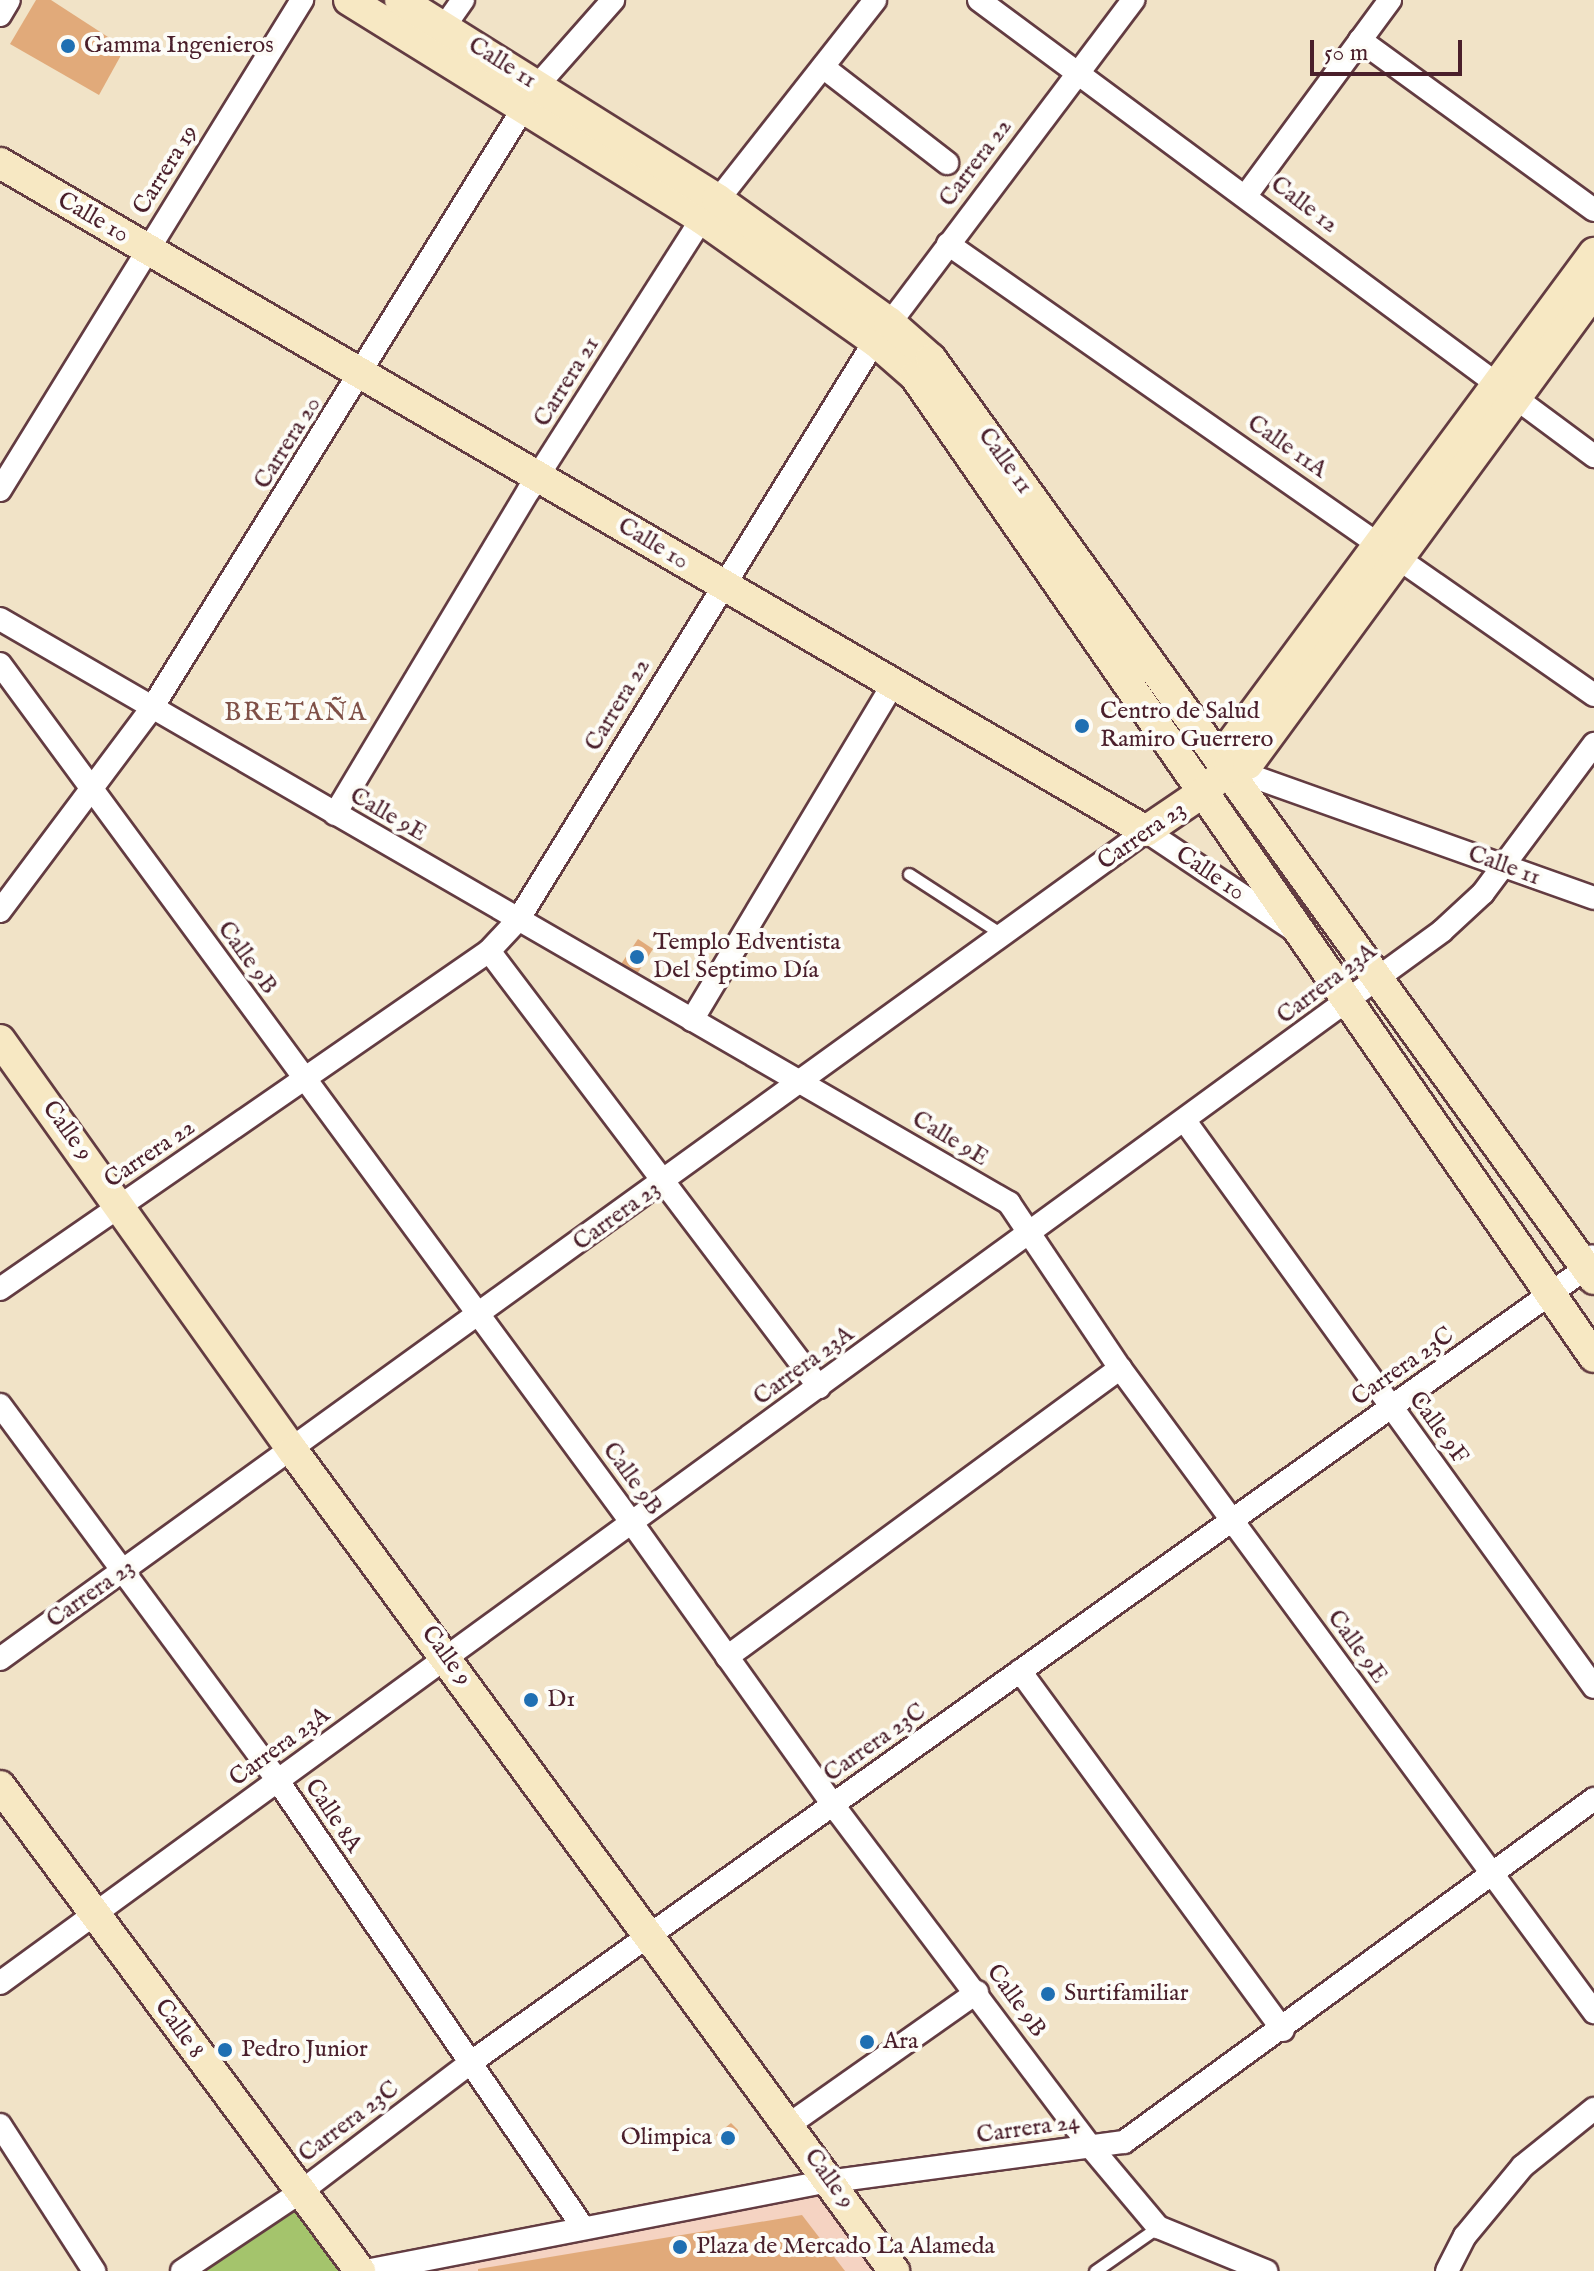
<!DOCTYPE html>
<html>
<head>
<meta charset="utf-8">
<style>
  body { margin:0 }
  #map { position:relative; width:1594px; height:2271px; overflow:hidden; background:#f1e3c7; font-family:"IM FELL English",serif }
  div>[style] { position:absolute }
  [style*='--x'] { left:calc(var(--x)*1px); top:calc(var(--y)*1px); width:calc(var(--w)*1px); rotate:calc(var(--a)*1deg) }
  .built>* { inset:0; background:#f5d3c2 }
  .green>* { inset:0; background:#a4c46c }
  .building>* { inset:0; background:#e1aa7a }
  .roads { filter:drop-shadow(2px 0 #633c42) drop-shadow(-2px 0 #633c42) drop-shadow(0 2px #633c42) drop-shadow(0 -2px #633c42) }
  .lane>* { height:11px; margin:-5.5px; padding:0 5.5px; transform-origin:5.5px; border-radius:5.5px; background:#fff }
  .street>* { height:22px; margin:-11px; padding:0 11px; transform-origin:11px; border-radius:11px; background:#fff }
  .secondary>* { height:30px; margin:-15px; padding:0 15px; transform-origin:15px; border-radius:15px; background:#f7e8c3 }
  .dots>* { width:22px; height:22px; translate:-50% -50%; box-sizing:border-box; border:4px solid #fdfcf7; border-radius:50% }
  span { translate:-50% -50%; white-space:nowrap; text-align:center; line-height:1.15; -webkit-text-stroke:8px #fdfcf7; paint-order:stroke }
  .poi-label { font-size:24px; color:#4a1f2b }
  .left { translate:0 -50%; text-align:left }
  .right { translate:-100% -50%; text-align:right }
  .street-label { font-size:24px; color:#4a1f2b }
  .neighbourhood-label { font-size:26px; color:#7f5047; letter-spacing:2px }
  .scale { position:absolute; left:1310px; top:40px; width:152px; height:36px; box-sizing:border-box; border:4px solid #4a1f2b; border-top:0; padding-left:10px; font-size:24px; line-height:28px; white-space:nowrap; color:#4a1f2b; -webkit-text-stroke:6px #fdfcf7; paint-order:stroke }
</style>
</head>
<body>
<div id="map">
  <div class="built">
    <div style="clip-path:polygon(812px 2184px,894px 2271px,366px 2271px)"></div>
  </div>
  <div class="green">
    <div style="clip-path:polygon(299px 2193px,360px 2271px,182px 2271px)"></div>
  </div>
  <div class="building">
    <div style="clip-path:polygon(36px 0,51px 0,125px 48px,99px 95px,10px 44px)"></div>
    <div style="clip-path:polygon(638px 939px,653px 949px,637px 974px,621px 964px)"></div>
    <div style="clip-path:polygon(731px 2123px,738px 2130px,737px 2142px,727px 2150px,716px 2135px)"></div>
    <div style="clip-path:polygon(802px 2215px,845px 2271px,478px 2271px,478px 2269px)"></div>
  </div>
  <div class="roads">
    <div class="lane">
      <div style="--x:909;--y:874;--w:112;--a:33"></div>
      <div style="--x:1095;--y:2271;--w:77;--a:-34.9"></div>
    </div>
    <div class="street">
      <div style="--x:979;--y:0;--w:766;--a:36.56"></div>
      <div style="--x:0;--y:15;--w:17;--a:-59"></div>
      <div style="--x:444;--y:27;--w:33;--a:-55"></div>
      <div style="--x:1360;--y:40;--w:289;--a:36"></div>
      <div style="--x:823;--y:67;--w:157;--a:37.7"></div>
      <div style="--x:1247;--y:194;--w:241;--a:-53.6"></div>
      <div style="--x:948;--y:244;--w:788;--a:34.92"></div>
      <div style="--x:0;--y:490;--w:576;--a:-58.35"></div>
      <div style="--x:0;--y:619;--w:1166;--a:30.06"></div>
      <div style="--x:1009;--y:1203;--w:199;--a:56.1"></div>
      <div style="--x:1120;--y:1368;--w:800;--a:53.65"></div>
      <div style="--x:0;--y:664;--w:1066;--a:53.66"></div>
      <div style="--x:632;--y:1523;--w:346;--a:54.5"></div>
      <div style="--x:833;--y:1805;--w:427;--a:53"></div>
      <div style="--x:1090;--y:2146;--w:106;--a:50"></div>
      <div style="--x:1158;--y:2227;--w:117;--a:22.2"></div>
      <div style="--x:1229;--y:768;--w:387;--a:19.6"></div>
      <div style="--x:335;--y:814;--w:378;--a:-59.1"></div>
      <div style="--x:529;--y:490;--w:309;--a:-57.5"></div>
      <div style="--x:695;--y:229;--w:291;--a:-51.8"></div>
      <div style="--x:0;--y:911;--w:254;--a:-53.2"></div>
      <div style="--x:152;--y:708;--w:732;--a:-58.24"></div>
      <div style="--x:537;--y:86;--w:115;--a:-48.5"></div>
      <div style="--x:489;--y:951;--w:547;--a:52.88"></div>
      <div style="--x:692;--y:1020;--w:392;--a:-59.1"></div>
      <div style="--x:1185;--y:1121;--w:698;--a:54.15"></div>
      <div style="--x:0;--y:1289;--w:594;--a:-34.65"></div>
      <div style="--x:489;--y:951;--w:42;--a:-46.9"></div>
      <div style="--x:518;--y:920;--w:667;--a:-58.36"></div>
      <div style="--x:868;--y:352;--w:441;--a:-53"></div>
      <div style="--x:0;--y:1405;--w:468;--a:53.5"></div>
      <div style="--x:278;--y:1781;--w:539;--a:55.66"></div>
      <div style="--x:727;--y:1657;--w:488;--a:-36.3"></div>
      <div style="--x:0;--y:1659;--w:1414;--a:-35.85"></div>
      <div style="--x:1146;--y:831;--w:178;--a:33.8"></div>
      <div style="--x:1020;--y:1671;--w:445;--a:53.8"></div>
      <div style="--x:0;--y:1983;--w:1785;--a:-36.11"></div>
      <div style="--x:1442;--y:931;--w:56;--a:-42.8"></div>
      <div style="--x:1483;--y:893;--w:186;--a:-53.3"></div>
      <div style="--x:790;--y:2124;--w:229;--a:-35.2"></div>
      <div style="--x:0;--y:2125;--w:174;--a:57.2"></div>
      <div style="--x:182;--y:2271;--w:141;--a:-33.7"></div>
      <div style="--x:299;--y:2193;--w:215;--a:-37.2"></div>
      <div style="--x:470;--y:2063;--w:1370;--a:-35.46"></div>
      <div style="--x:1586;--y:1268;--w:13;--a:-63"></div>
      <div style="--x:366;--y:2271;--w:454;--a:-11"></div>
      <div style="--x:812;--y:2184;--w:315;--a:-7.7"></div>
      <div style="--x:1124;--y:2142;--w:582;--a:-36.12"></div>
      <div style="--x:1447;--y:2271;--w:39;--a:-63"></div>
      <div style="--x:1465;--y:2236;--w:91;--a:-50.4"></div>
      <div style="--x:1523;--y:2166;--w:91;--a:-38.8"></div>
    </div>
    <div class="secondary">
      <div style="--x:349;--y:0;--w:415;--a:31.8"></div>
      <div style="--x:702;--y:219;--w:213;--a:35.3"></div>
      <div style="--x:876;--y:342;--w:52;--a:41.1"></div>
      <div style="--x:915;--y:376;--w:1193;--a:55.31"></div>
      <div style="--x:400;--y:0;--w:374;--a:32.1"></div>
      <div style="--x:717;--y:199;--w:211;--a:35.6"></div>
      <div style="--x:889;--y:322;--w:56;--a:41.4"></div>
      <div style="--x:931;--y:359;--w:1134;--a:54.22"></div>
      <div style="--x:0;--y:163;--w:1326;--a:30.24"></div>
      <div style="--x:1146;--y:831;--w:73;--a:-34.3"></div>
      <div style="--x:1206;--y:790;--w:32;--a:-44"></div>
      <div style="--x:1229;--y:768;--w:24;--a:-85"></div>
      <div style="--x:1231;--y:744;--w:611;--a:-53.52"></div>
      <div style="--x:1229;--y:768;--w:19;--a:-12"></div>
      <div style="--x:1248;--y:764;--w:586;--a:-53.81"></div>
      <div style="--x:0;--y:1040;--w:505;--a:54.52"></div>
      <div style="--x:293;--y:1451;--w:1017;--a:53.76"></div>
      <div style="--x:0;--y:1786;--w:604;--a:53.41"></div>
    </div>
  </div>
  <div class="dots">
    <div style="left:68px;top:46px;background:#1f6fb2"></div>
    <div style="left:1082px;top:726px;background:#1f6fb2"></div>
    <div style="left:637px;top:957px;background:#1f6fb2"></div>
    <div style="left:531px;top:1700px;background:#1f6fb2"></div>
    <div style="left:1048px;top:1994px;background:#1f6fb2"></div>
    <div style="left:867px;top:2042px;background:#1f6fb2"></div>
    <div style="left:225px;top:2050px;background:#1f6fb2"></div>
    <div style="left:728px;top:2138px;background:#1f6fb2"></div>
    <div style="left:680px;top:2247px;background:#1f6fb2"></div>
  </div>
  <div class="poi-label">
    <span class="left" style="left:84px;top:46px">Gamma Ingenieros</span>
    <span class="left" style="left:1100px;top:726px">Centro de Salud<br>Ramiro Guerrero</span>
    <span class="left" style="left:653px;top:957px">Templo Edventista<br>Del Septimo Día</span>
    <span class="left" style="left:547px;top:1700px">D1</span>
    <span class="left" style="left:1064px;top:1994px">Surtifamiliar</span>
    <span class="left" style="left:883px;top:2042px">Ara</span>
    <span class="left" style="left:241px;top:2050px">Pedro Junior</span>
    <span class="right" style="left:712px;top:2138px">Olimpica</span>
    <span class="left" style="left:696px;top:2247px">Plaza de Mercado La Alameda</span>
  </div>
  <div class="street-label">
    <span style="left:502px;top:63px;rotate:32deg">Calle 11</span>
    <span style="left:976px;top:163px;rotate:-53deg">Carrera 22</span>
    <span style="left:166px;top:170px;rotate:-58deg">Carrera 19</span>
    <span style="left:1304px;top:205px;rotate:37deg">Calle 12</span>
    <span style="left:93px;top:218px;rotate:30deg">Calle 10</span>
    <span style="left:567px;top:382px;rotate:-58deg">Carrera 21</span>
    <span style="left:288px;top:443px;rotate:-58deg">Carrera 20</span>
    <span style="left:1287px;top:447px;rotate:35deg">Calle 11A</span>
    <span style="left:1005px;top:461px;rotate:54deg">Calle 11</span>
    <span style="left:653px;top:544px;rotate:31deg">Calle 10</span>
    <span style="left:618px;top:705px;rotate:-59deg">Carrera 22</span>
    <span style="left:388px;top:815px;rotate:30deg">Calle 9E</span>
    <span style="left:1142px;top:836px;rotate:-35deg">Carrera 23</span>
    <span style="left:1504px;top:866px;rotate:20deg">Calle 11</span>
    <span style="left:1210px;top:874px;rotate:34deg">Calle 10</span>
    <span style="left:247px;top:958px;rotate:54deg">Calle 9B</span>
    <span style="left:1327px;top:984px;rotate:-37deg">Carrera 23A</span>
    <span style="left:67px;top:1131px;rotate:54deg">Calle 9</span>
    <span style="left:950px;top:1139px;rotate:31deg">Calle 9E</span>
    <span style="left:150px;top:1154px;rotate:-34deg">Carrera 22</span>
    <span style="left:617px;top:1216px;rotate:-36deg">Carrera 23</span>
    <span style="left:804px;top:1366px;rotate:-36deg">Carrera 23A</span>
    <span style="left:1403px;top:1367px;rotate:-35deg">Carrera 23C</span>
    <span style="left:1438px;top:1428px;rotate:54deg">Calle 9F</span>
    <span style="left:632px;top:1479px;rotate:54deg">Calle 9B</span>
    <span style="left:91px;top:1594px;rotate:-35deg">Carrera 23</span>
    <span style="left:1357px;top:1647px;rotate:54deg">Calle 9E</span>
    <span style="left:446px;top:1656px;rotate:54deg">Calle 9</span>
    <span style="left:875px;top:1743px;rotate:-35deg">Carrera 23C</span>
    <span style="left:280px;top:1747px;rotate:-36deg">Carrera 23A</span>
    <span style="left:333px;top:1816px;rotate:56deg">Calle 8A</span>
    <span style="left:1016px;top:2001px;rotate:54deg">Calle 9B</span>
    <span style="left:179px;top:2029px;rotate:54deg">Calle 8</span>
    <span style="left:349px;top:2122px;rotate:-37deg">Carrera 23C</span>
    <span style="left:1028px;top:2129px;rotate:-8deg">Carrera 24</span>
    <span style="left:829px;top:2179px;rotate:54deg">Calle 9</span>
  </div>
  <div class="neighbourhood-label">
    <span style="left:296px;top:713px">BRETAÑA</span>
  </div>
  <div class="scale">50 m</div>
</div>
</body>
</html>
